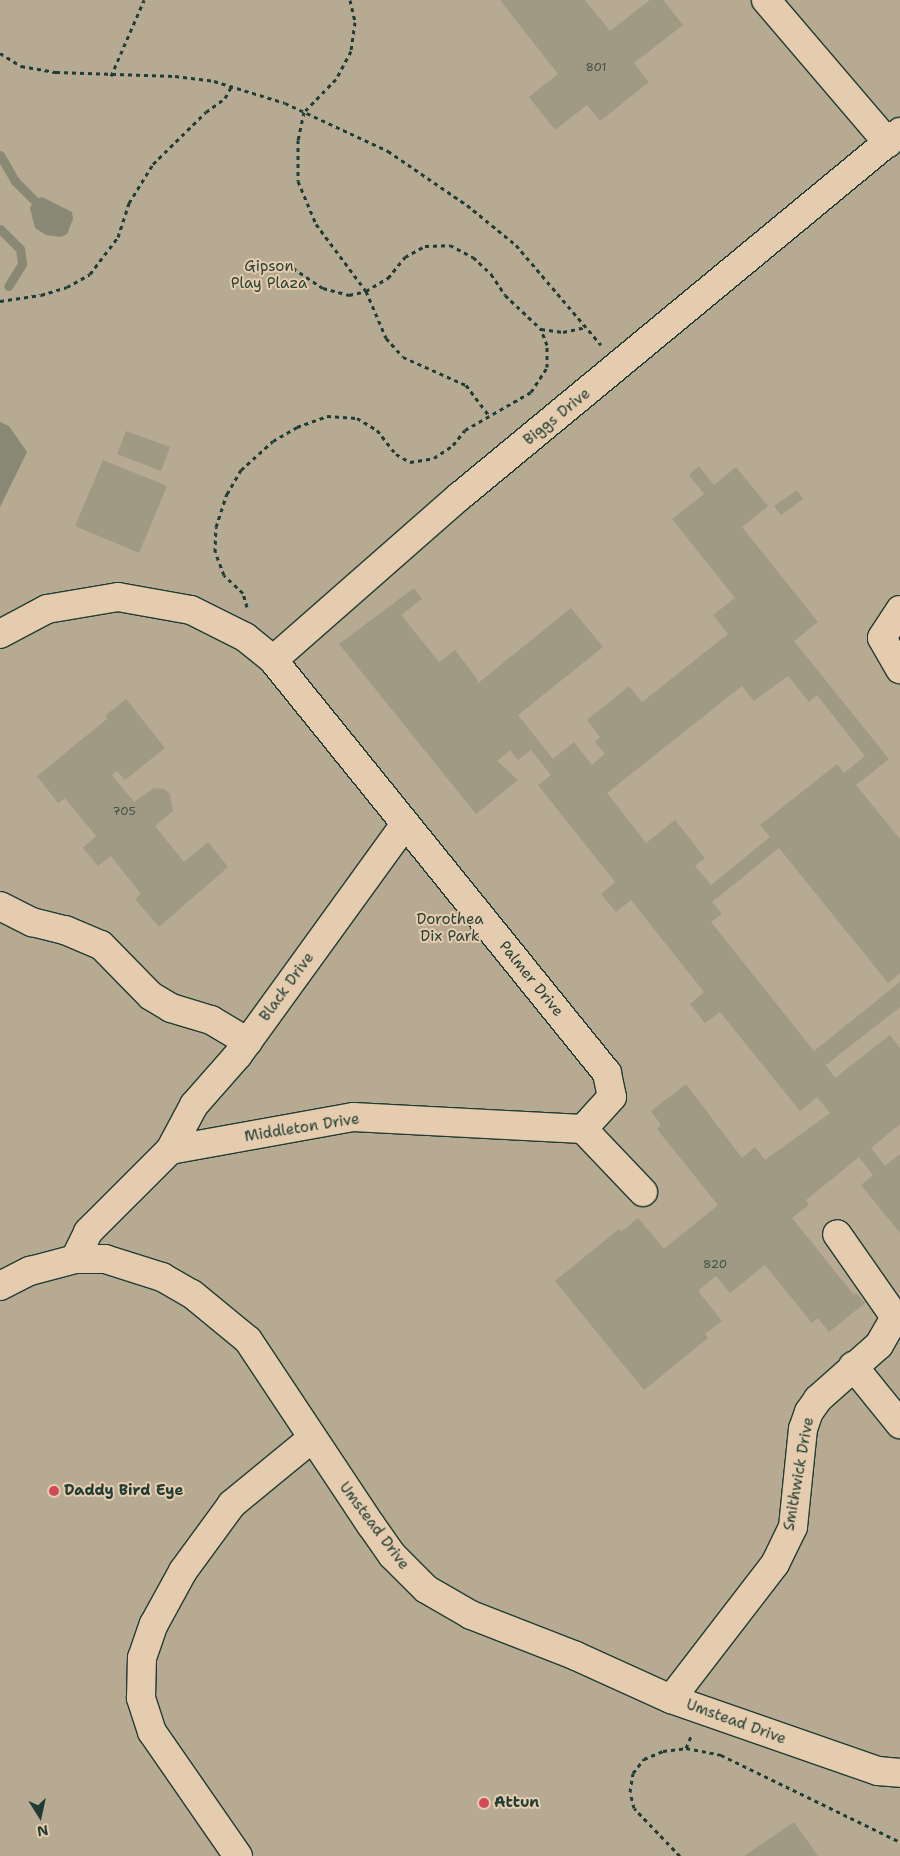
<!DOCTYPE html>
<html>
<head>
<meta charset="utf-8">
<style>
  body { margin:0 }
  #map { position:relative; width:900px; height:1856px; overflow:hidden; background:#dac3a7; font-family:"Shantell Sans",sans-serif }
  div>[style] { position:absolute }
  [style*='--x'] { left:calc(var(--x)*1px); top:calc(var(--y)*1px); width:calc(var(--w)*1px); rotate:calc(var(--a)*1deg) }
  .green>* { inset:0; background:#b7aa92 }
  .water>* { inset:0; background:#888874 }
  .stream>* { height:9px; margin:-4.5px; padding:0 4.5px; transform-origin:4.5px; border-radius:4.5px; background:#888874 }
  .building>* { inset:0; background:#a09983 }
  .path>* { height:3px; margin-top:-1.5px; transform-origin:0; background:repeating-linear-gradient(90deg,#1f3d34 0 4px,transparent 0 8px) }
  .roads { filter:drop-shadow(1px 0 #1f3d34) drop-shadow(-1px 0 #1f3d34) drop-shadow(0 1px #1f3d34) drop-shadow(0 -1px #1f3d34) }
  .minor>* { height:28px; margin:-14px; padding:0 14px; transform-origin:14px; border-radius:14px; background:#e6ccae }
  .dots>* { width:14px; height:14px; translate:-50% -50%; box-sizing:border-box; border:2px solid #e6ccae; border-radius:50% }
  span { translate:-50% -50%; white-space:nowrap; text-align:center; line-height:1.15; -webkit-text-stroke:4px #e6ccae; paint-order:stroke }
  .number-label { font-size:12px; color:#3f5448 }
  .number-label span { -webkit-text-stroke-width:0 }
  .park-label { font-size:15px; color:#274239 }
  .street-label { font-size:15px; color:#1f3d34 }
  .poi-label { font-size:15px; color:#1f3d34; font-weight:700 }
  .left { translate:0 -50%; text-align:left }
  .north { position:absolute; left:15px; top:1791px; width:50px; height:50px; -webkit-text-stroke:4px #e6ccae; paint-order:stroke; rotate:170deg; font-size:14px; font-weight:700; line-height:20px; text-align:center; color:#1f3d34 }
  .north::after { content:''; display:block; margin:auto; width:18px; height:22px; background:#1f3d34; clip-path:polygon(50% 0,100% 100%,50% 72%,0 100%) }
</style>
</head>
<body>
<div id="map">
  <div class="green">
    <div style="clip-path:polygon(0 0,900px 0,900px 1856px,0 1856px)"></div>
  </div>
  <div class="water">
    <div style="clip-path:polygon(42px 197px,72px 212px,73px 219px,67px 234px,61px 237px,46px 235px,35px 228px,30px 208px,34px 200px)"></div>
    <div style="clip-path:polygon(0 422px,9px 426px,27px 452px,0 507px)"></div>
  </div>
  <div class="stream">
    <div style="--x:0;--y:155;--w:30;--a:60"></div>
    <div style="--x:15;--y:181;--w:27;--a:45"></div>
    <div style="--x:0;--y:229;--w:28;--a:45"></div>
    <div style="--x:20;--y:249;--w:15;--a:82"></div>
    <div style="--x:22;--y:264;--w:26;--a:122"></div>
  </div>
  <div class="building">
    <div style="clip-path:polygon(500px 0,585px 0,610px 31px,650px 0,663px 0,683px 25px,634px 63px,649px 82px,600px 121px,587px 105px,555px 130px,529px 97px,558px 74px)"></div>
    <div style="clip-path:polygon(126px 431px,170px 447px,161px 471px,117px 454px)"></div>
    <div style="clip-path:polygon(103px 460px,167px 486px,139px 553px,75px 526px)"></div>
    <div style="clip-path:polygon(evenodd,699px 466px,714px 485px,736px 467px,768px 506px,742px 527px,818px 622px,794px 641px,889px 759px,856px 785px,900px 839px,900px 973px,888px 983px,779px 848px,712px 902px,722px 914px,711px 922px,814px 1051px,900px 982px,900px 1007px,826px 1065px,835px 1078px,890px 1035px,900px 1048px,900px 1124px,871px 1148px,885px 1166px,900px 1154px,900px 1233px,861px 1185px,873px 1175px,859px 1157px,806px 1200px,809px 1205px,792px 1218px,854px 1295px,856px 1293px,865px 1303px,829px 1332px,818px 1318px,812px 1323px,765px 1265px,730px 1293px,716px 1276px,698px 1291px,722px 1321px,705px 1334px,708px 1338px,644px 1390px,555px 1281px,619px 1229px,621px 1232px,638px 1218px,664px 1249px,718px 1205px,657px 1129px,661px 1125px,651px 1111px,686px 1084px,742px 1158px,755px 1147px,765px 1160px,830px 1113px,817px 1097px,800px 1111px,720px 1012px,705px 1023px,690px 1004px,704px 992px,631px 900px,616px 912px,601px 894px,615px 882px,538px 785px,551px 775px,531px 750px,518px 760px,510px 750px,497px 761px,518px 780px,476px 814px,339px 644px,414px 588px,422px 599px,401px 615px,439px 662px,455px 650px,478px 680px,477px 684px,571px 608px,603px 647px,518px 715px,553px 759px,574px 742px,592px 765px,605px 754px,595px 742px,600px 737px,587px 720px,629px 686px,642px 702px,728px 634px,713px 615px,735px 598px,672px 519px,704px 494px,689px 475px,699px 466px,788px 676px,809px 702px,817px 695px,865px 756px,844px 773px,837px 764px,760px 825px,770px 837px,711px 885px,695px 866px,705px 858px,675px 820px,646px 843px,607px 793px,742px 686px,754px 701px,788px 676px)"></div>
    <div style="clip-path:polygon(797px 490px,803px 499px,781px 515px,774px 506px)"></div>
    <div style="clip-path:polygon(126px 699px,165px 748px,125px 780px,117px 771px,112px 775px,134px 802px,154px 788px,164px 789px,170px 794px,173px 811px,155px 826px,184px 862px,208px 842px,228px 867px,159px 927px,135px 899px,141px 894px,111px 856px,98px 866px,83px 848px,96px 836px,65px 798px,58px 803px,37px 776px,107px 719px,105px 716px)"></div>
    <div style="clip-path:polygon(794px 1822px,818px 1856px,744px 1856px)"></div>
  </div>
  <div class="path">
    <div style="--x:350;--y:0;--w:23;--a:77"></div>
    <div style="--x:355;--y:22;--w:29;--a:98"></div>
    <div style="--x:351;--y:51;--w:32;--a:118"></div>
    <div style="--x:336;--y:79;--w:46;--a:134.1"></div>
    <div style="--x:304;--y:112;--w:29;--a:102"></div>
    <div style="--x:298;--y:140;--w:41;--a:90"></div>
    <div style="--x:298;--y:181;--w:47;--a:67.3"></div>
    <div style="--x:316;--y:224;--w:84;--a:53.3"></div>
    <div style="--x:366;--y:291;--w:51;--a:66.9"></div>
    <div style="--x:386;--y:338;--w:25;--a:48"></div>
    <div style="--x:403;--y:357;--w:69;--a:24"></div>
    <div style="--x:466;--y:385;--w:38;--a:53"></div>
    <div style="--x:0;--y:53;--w:25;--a:32"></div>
    <div style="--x:21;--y:66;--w:36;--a:10"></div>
    <div style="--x:56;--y:72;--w:119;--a:1.9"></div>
    <div style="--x:175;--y:76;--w:39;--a:7"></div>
    <div style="--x:214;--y:81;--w:74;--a:17.2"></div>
    <div style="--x:285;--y:103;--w:114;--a:25"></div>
    <div style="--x:388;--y:151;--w:96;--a:34.4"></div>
    <div style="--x:467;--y:205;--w:63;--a:39.2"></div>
    <div style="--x:516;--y:245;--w:131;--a:49.6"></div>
    <div style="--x:111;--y:76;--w:83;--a:-66.5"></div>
    <div style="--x:293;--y:268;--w:36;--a:34"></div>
    <div style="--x:323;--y:288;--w:27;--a:15"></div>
    <div style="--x:349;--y:295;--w:17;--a:-13"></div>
    <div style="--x:366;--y:291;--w:26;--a:-31"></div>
    <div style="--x:388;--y:278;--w:27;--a:-51"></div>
    <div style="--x:405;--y:257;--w:23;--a:-29"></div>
    <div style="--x:425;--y:246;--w:25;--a:-2"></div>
    <div style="--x:450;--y:245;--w:26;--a:28"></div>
    <div style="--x:473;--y:257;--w:25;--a:43"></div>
    <div style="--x:491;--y:274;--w:25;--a:56"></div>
    <div style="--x:505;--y:295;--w:50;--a:43.4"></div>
    <div style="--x:541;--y:329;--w:22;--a:8"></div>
    <div style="--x:563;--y:332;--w:24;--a:-12"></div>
    <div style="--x:0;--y:301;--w:41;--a:-8.3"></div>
    <div style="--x:41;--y:295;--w:27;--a:-17"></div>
    <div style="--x:67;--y:287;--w:26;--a:-29"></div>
    <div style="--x:90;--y:274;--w:46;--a:-52.9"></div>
    <div style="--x:118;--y:237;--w:36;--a:-72"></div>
    <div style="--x:129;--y:203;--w:46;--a:-58.4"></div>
    <div style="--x:153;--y:164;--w:74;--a:-44.5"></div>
    <div style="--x:206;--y:112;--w:24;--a:-36"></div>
    <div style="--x:225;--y:98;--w:13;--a:-61"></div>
    <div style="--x:247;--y:607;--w:15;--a:-106"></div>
    <div style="--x:243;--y:593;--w:26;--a:-137"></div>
    <div style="--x:224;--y:575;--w:25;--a:-111"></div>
    <div style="--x:215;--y:552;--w:25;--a:-88"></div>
    <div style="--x:216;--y:527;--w:35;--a:-72"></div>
    <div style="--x:227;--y:494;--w:28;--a:-60"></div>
    <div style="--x:241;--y:470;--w:43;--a:-42.2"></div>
    <div style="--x:273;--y:441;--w:28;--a:-30"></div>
    <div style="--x:297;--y:427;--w:32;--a:-20"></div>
    <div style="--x:327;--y:416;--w:30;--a:4"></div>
    <div style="--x:357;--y:418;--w:23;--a:31"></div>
    <div style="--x:377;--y:430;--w:31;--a:52"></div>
    <div style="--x:396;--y:454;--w:16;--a:30"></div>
    <div style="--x:410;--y:462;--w:24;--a:-9"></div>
    <div style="--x:434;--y:458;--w:23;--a:-34"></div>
    <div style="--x:453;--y:445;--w:19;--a:-51"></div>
    <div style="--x:465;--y:430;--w:76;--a:-29.9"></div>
    <div style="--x:531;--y:392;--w:30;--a:-57"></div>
    <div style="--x:547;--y:367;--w:22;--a:-90"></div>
    <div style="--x:547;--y:345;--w:17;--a:-111"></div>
    <div style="--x:686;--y:1748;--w:13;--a:-67"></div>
    <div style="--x:680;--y:1856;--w:66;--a:-133.8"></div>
    <div style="--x:634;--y:1808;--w:16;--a:-104"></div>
    <div style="--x:630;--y:1792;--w:19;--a:-81"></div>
    <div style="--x:633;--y:1773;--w:18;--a:-52"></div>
    <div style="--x:644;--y:1759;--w:21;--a:-23"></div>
    <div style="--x:663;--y:1751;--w:23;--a:-7"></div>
    <div style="--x:686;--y:1748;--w:36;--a:11"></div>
    <div style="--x:721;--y:1755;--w:199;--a:25.9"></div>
  </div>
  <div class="roads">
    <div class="minor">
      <div style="--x:766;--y:0;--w:188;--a:49.5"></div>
      <div style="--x:900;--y:610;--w:33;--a:123"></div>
      <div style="--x:882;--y:638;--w:36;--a:60"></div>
      <div style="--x:0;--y:634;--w:53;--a:-28"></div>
      <div style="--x:47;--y:609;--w:72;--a:-9.6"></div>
      <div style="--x:118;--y:597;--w:74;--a:10.1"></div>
      <div style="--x:191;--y:610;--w:60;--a:26.6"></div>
      <div style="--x:245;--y:637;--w:36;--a:39"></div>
      <div style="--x:0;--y:906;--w:36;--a:27"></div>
      <div style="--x:32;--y:922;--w:34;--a:14"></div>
      <div style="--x:65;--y:930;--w:39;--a:23"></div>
      <div style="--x:101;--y:945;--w:71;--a:45.6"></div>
      <div style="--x:151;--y:996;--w:23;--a:31"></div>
      <div style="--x:171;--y:1008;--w:42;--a:16.7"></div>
      <div style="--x:211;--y:1020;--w:43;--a:30.7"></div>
      <div style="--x:583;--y:1129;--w:43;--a:-47.8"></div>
      <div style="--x:612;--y:1097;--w:25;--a:-102"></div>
      <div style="--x:607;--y:1073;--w:531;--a:-128.96"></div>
      <div style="--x:273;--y:660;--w:249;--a:-41.3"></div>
      <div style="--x:460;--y:496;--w:571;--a:-39.6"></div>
      <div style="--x:170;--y:1150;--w:51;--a:-61.9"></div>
      <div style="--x:194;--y:1105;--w:67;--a:-48.7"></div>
      <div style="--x:238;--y:1055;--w:285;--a:-54.1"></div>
      <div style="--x:75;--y:1259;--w:30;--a:-64"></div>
      <div style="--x:88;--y:1232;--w:116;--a:-45"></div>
      <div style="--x:170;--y:1150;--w:186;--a:-10.2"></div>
      <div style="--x:353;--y:1117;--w:230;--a:3"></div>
      <div style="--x:583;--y:1129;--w:87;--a:46.4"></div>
      <div style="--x:0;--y:1286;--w:34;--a:-27"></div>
      <div style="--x:30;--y:1271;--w:47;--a:-14.9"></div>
      <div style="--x:75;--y:1259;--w:30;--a:0"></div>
      <div style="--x:105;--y:1259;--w:60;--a:17.5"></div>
      <div style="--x:162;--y:1277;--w:34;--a:30"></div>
      <div style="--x:192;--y:1294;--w:72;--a:39.4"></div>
      <div style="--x:248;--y:1340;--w:222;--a:56.4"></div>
      <div style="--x:371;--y:1525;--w:37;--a:55"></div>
      <div style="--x:392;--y:1555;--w:48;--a:45"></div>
      <div style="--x:426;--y:1589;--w:52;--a:30"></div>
      <div style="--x:471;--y:1615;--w:113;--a:21.3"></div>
      <div style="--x:576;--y:1656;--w:104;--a:24.4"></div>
      <div style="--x:671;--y:1699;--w:219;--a:19.2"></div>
      <div style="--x:878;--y:1771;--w:22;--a:5"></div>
      <div style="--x:853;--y:1366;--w:75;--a:51"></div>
      <div style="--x:671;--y:1699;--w:170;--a:-52.4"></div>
      <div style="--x:775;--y:1564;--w:41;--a:-64.1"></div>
      <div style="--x:793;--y:1527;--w:99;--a:-84.2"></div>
      <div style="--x:803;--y:1429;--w:18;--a:-71"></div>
      <div style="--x:809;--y:1412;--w:16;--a:-55"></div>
      <div style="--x:818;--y:1399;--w:81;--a:-41.5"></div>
      <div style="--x:879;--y:1345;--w:32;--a:-60"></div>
      <div style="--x:895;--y:1317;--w:101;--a:-124.9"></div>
      <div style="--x:238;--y:1856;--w:151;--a:-124.7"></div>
      <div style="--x:152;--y:1732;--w:36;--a:-108"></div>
      <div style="--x:141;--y:1698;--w:40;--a:-88.6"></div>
      <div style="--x:142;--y:1658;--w:36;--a:-71"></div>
      <div style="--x:154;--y:1624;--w:60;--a:-61.3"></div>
      <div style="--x:183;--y:1571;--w:83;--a:-53.8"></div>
      <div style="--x:232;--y:1504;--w:102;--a:-39.4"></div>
    </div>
  </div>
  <div class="dots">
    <div style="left:54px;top:1491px;background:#d1495b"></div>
    <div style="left:484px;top:1803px;background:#d1495b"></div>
  </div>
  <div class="number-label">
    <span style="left:596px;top:68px">801</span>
    <span style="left:124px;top:812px">705</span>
    <span style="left:715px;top:1265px">820</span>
  </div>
  <div class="park-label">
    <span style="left:269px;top:275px">Gipson<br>Play Plaza</span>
    <span style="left:450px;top:928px">Dorothea<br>Dix Park</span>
  </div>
  <div class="street-label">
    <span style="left:557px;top:417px;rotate:-39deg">Biggs Drive</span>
    <span style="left:531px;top:979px;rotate:51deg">Palmer Drive</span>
    <span style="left:287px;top:987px;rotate:-54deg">Black Drive</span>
    <span style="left:302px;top:1128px;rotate:-9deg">Middleton Drive</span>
    <span style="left:799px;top:1474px;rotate:-80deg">Smithwick Drive</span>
    <span style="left:374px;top:1526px;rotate:53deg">Umstead Drive</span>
    <span style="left:736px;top:1722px;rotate:20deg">Umstead Drive</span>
  </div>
  <div class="poi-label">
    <span class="left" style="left:64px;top:1491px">Daddy Bird Eye</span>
    <span class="left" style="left:494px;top:1803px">Attun</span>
  </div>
  <div class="north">N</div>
</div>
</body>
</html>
